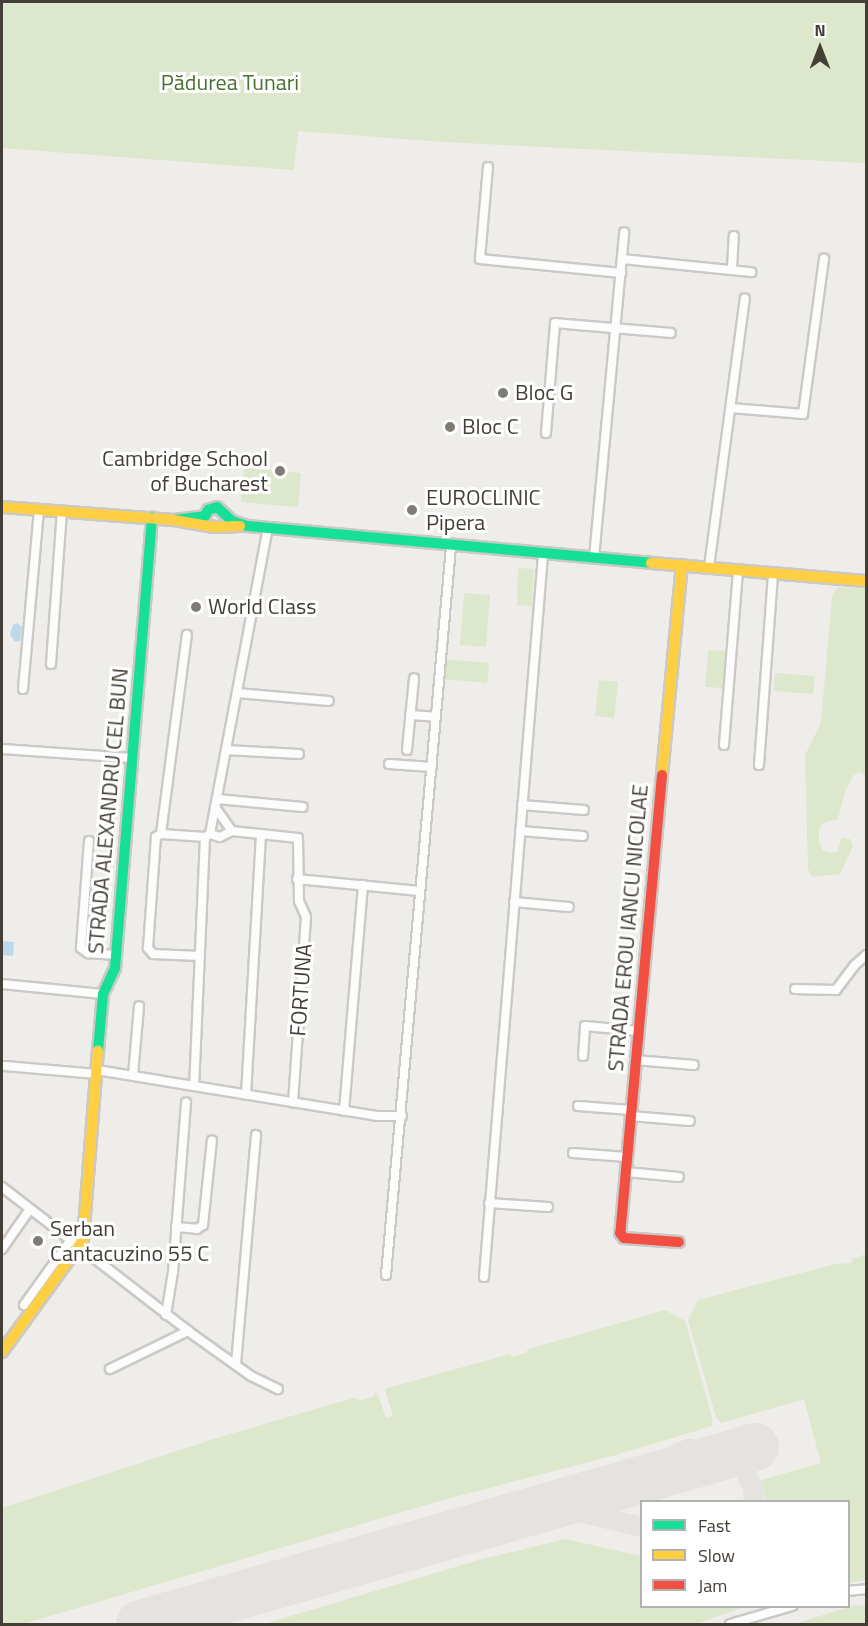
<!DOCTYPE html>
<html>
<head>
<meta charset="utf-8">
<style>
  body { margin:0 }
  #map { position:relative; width:868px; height:1626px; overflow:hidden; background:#eeede9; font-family:"Titillium Web",sans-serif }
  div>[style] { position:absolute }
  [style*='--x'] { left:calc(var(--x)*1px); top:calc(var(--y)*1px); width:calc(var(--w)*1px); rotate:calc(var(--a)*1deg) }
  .green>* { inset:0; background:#dce7cb }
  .water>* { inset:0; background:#bdd8e9 }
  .taxiway>* { height:20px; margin:-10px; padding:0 10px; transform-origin:10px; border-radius:10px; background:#e4e3e0 }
  .runway>* { height:48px; margin:-24px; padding:0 24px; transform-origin:24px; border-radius:24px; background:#e4e3e0 }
  .roads { filter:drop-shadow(2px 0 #cbc9c5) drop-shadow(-2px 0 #cbc9c5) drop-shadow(0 2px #cbc9c5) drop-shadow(0 -2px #cbc9c5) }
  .street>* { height:8px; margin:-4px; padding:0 4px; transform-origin:4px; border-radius:4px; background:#fcfcfc }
  .fast>* { height:10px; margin:-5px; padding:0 5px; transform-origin:5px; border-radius:5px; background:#16e098 }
  .slow>* { height:10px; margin:-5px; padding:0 5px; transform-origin:5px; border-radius:5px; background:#ffcf43 }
  .jam>* { height:10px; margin:-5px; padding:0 5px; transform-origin:5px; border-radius:5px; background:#f24e42 }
  .dots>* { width:16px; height:16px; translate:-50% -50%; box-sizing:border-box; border:3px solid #fff; border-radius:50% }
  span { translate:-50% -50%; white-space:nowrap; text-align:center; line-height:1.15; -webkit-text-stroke:6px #fff; paint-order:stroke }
  .park-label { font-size:22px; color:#48702f }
  .poi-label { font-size:22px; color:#433e36 }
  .left { translate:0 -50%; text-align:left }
  .right { translate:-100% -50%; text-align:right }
  .street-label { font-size:22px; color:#433e36 }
  .frame { position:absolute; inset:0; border:3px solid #433e36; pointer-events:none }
  .legend { position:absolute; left:640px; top:1500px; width:210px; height:108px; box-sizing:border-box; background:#fff; border:2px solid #b4b2af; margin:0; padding:8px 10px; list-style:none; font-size:18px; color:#433e36 }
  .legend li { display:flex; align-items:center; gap:12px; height:30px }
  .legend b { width:30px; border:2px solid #b4b2af }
  .north { position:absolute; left:790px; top:18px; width:60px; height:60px; -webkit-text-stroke:4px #fff; paint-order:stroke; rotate:0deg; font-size:16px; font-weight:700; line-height:24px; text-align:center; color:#433e36 }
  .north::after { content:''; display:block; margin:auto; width:21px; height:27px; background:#433e36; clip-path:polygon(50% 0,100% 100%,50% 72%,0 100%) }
</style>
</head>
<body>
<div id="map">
  <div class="green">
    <div style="clip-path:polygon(2px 2px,866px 2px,866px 163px,443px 142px,298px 131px,294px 170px,2px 148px)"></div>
    <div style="clip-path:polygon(244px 468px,301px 473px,298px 507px,241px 502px)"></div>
    <div style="clip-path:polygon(518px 568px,534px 569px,532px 606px,517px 605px)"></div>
    <div style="clip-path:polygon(838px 587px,866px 589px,866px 776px,859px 772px,854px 775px,846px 789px,838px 819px,823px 823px,819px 830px,819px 842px,823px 850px,829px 853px,837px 852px,842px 838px,850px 839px,853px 846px,840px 874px,812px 877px,808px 869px,805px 755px,821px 723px,832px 596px)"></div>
    <div style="clip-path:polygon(464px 593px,490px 595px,486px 647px,460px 645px)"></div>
    <div style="clip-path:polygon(708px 650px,726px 651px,723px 688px,705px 687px)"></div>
    <div style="clip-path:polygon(444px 659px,489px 663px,487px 683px,442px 679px)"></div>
    <div style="clip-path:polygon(775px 673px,815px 676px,813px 694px,774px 691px)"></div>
    <div style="clip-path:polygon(599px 680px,618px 682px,614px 718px,595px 716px)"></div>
    <div style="clip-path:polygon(866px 1254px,866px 1580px,849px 1583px,848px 1502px,766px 1501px,761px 1480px,821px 1463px,804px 1399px,721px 1423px,716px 1417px,688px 1320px,698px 1300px,836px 1264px,851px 1263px,852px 1259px)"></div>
    <div style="clip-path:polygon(665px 1310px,685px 1321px,712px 1417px,712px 1426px,612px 1456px,443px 1500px,23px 1624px,2px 1624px,2px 1508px,223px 1436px,354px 1398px,360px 1400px,374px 1397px,375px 1392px,378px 1395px,386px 1418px,393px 1416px,385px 1390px,388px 1388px,510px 1354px,512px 1357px,526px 1353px,528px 1349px)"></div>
    <div style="clip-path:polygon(565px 1539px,641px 1556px,642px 1606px,755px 1607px,741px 1608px,696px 1624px,264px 1624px,479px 1560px)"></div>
    <div style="clip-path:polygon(855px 1605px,866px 1606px,866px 1624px,794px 1624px)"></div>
  </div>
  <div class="water">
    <div style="clip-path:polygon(17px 623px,22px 627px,20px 641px,15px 642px,10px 634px,13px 625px)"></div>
    <div style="clip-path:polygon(2px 941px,14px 942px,13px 956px,2px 955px)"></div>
  </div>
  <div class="taxiway">
    <div style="--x:652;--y:1477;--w:23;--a:-49"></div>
    <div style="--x:667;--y:1460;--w:13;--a:-32"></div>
    <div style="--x:678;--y:1453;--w:12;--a:-20"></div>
    <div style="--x:689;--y:1449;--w:29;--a:4"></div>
    <div style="--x:718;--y:1451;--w:18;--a:29"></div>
    <div style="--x:734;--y:1460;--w:16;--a:45"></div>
    <div style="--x:745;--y:1471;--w:19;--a:65"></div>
    <div style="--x:753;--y:1488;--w:14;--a:86"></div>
    <div style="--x:536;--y:1510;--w:42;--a:2.7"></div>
    <div style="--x:578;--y:1512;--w:66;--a:13.2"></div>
  </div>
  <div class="runway">
    <div style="--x:140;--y:1624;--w:640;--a:-16.06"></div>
  </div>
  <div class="roads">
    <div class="street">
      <div style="--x:488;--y:167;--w:92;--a:95"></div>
      <div style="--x:480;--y:259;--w:142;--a:5.7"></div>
      <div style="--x:622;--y:259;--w:130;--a:5.8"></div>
      <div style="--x:732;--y:269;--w:33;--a:-87"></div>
      <div style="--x:731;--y:408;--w:72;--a:4.8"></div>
      <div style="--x:803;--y:414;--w:157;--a:-82.3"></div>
      <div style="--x:546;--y:433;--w:110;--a:-85.3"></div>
      <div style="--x:555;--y:323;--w:116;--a:4.9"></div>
      <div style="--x:594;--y:558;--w:327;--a:-84.7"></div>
      <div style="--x:709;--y:567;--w:271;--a:-82.4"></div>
      <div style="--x:51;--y:664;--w:152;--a:-85.9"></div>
      <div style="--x:23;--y:689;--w:180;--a:-84.9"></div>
      <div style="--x:237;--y:693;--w:92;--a:5"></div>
      <div style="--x:410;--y:715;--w:26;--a:4"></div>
      <div style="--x:724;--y:745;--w:176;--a:-85.4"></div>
      <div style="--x:2;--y:749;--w:130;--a:4"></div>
      <div style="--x:226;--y:750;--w:73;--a:3.1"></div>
      <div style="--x:407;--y:750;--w:72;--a:-84.4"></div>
      <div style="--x:389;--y:764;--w:43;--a:4"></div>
      <div style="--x:759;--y:765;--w:193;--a:-85.8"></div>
      <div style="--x:217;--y:799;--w:86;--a:5.3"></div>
      <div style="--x:522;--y:805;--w:62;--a:4.6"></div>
      <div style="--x:215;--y:807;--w:29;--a:55"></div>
      <div style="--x:520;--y:831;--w:63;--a:4.5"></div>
      <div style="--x:161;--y:834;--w:201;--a:-82.6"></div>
      <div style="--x:210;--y:834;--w:311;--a:-79.3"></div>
      <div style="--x:205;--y:837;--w:249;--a:92.5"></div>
      <div style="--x:194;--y:1086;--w:185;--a:9.3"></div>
      <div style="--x:377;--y:1116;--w:25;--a:0"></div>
      <div style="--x:89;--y:841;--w:107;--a:94.3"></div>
      <div style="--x:81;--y:948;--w:9;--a:36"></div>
      <div style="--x:88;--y:953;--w:28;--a:4"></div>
      <div style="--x:297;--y:879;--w:123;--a:5.6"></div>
      <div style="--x:514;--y:902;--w:55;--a:5.2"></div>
      <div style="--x:199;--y:956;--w:46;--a:-177.5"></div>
      <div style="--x:153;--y:954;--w:8;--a:-130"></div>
      <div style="--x:148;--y:948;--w:111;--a:-85.9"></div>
      <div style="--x:156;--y:837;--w:6;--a:-31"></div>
      <div style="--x:161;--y:834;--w:44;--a:3.9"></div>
      <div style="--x:205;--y:837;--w:6;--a:-31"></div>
      <div style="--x:210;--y:834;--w:10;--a:17"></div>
      <div style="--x:220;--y:837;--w:13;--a:-27"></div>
      <div style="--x:232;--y:831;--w:66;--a:6.1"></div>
      <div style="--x:298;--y:838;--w:63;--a:89.1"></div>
      <div style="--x:299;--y:901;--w:17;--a:66"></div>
      <div style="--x:306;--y:917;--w:186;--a:94"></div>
      <div style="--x:2;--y:984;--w:101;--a:5.7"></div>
      <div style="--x:795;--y:989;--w:41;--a:1.4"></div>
      <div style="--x:836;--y:990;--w:31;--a:-53"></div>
      <div style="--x:855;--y:965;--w:15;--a:-42"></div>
      <div style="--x:583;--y:1056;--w:30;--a:-86"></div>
      <div style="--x:585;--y:1026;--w:53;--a:5.4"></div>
      <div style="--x:635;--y:1060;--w:59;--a:4.8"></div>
      <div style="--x:5;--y:1066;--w:92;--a:5"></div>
      <div style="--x:97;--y:1070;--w:98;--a:9.4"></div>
      <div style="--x:133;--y:1075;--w:69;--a:-85"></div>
      <div style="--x:246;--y:1095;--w:261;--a:-86.7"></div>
      <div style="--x:578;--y:1106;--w:53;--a:4.3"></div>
      <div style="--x:344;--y:1111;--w:227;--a:-85.2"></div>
      <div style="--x:631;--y:1116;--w:59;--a:4.8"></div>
      <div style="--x:573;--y:1153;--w:54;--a:4.2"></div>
      <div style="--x:626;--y:1172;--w:53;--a:5.4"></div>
      <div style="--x:2;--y:1187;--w:235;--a:37.7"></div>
      <div style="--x:188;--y:1331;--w:77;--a:35.5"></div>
      <div style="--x:251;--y:1376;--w:30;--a:26"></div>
      <div style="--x:489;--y:1203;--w:59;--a:3.9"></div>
      <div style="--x:176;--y:1227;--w:21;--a:5"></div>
      <div style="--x:197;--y:1229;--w:7;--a:-34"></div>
      <div style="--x:203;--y:1225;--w:85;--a:-84"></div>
      <div style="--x:2;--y:1249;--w:49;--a:-55"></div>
      <div style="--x:386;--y:1275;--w:732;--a:-84.9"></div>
      <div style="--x:484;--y:1277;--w:725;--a:-85.33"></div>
      <div style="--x:24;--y:1305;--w:79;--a:-54.3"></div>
      <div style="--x:166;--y:1315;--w:44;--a:-80.8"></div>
      <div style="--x:173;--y:1272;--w:170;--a:-85.6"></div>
      <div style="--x:236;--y:1364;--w:230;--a:-85"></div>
      <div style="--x:110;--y:1369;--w:87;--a:-26"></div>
      <div style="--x:848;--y:1591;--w:18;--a:-6"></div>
      <div style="--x:730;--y:1624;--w:65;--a:-16.2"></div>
    </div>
    <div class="fast">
      <div style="--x:174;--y:520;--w:31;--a:-7"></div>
      <div style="--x:205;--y:516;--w:7;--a:-63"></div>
      <div style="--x:208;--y:510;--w:9;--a:-18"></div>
      <div style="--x:217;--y:507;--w:21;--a:43"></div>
      <div style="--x:232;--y:521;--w:16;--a:18"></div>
      <div style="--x:247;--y:526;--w:406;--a:5.2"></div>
      <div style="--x:98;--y:1051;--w:57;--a:-85"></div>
      <div style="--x:103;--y:994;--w:29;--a:-65"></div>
      <div style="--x:115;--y:968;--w:452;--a:-85.3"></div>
    </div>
    <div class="slow">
      <div style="--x:2;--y:507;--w:172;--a:4.3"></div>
      <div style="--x:174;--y:520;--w:41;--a:9.9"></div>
      <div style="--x:214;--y:527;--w:26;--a:-2"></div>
      <div style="--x:651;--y:563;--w:216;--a:4.8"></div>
      <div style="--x:662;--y:775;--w:211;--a:-84.6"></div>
      <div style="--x:2;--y:1352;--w:138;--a:-54.1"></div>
      <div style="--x:83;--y:1240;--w:190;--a:-85.5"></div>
    </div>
    <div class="jam">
      <div style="--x:662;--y:775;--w:460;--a:95.2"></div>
      <div style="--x:620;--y:1233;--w:6;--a:51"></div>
      <div style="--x:624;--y:1238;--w:55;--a:4.2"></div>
    </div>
  </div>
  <div class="dots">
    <div style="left:503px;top:393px;background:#7f7b75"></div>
    <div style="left:450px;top:427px;background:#7f7b75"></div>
    <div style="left:280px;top:471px;background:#7f7b75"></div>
    <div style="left:412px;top:510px;background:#7f7b75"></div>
    <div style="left:196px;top:607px;background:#7f7b75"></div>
    <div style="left:38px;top:1241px;background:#7f7b75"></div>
  </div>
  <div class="park-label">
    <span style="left:230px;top:83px">Pădurea Tunari</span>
  </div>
  <div class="poi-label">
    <span class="left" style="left:515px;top:393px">Bloc G</span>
    <span class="left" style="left:462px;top:427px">Bloc C</span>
    <span class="right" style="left:268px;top:471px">Cambridge School<br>of Bucharest</span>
    <span class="left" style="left:426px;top:510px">EUROCLINIC<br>Pipera</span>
    <span class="left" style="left:208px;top:607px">World Class</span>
    <span class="left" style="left:50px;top:1241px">Serban<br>Cantacuzino 55 C</span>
  </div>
  <div class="street-label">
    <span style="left:108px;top:811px;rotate:-85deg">STRADA ALEXANDRU CEL BUN</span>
    <span style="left:628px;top:928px;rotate:-85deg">STRADA EROU IANCU NICOLAE</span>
    <span style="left:301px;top:990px;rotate:-86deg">FORTUNA</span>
  </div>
  <div class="frame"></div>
  <ul class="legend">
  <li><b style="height:8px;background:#16e098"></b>Fast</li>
  <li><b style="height:8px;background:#ffcf43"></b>Slow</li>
  <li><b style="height:8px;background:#f24e42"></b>Jam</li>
  </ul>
  <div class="north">N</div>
</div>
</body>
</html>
